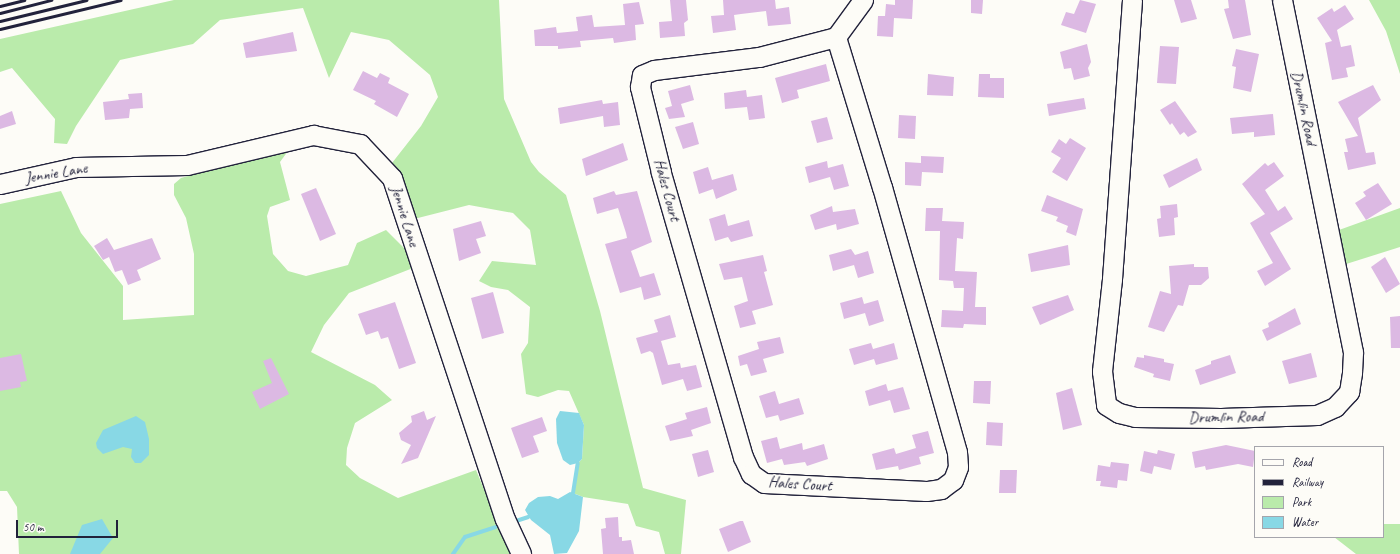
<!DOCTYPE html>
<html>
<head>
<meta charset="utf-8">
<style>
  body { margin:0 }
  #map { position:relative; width:1400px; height:554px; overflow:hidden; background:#fdfcf7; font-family:Caveat,sans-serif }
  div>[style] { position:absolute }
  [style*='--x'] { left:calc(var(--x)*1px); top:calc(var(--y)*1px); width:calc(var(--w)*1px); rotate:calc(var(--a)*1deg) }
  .green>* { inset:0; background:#baebab }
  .water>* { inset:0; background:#88d8e5 }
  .stream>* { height:4px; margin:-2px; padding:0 2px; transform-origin:2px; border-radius:2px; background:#88d8e5 }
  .building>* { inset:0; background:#dcb9e3 }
  .roads { filter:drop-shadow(1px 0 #22223b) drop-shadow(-1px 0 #22223b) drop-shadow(0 1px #22223b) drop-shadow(0 -1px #22223b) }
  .minor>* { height:19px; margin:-9.5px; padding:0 9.5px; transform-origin:9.5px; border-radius:9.5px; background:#fdfcf7 }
  .rail>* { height:3px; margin:-1.5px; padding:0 1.5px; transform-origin:1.5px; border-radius:1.5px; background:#22223b }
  span { translate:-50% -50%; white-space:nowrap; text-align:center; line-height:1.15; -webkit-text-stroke:3px #fdfcf7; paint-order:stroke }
  .street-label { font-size:16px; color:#22223b }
  .legend { position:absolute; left:1254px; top:446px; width:130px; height:92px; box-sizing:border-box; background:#fdfcf7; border:1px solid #a5a5ac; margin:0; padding:5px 7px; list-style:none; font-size:12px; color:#22223b }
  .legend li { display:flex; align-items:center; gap:8px; height:20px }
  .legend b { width:20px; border:1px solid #a5a5ac }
  .scale { position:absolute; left:16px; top:520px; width:102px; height:18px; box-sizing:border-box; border:2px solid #22223b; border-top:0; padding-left:5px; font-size:12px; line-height:14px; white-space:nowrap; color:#22223b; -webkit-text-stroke:3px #fdfcf7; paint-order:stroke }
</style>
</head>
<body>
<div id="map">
  <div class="green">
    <div style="clip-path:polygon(174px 0,499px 0,504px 99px,531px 162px,539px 172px,566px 195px,600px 311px,643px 488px,686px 500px,681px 554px,665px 554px,659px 532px,636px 526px,628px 504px,583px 497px,573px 493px,578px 463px,582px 459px,584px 425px,569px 391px,558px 390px,538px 397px,526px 394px,521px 354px,528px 343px,530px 307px,508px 290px,491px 287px,479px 281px,492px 261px,536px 265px,530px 230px,513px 213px,469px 205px,414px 219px,392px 163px,421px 126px,438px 97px,430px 75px,389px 40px,351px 32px,329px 78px,303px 8px,220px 20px,193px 44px,120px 60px,76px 126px,67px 144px,54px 143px,55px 119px,12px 68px,0 72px,0 39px)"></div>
    <div style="clip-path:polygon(1369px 0,1400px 0,1400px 74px,1386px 31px)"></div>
    <div style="clip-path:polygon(291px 147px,280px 162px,290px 200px,270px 207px,267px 216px,273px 254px,288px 271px,306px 276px,348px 265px,357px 243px,386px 230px,407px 251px,413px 268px,349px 293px,324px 325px,311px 352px,375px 385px,392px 400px,355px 423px,347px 448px,346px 465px,360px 478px,398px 498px,476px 470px,511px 554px,19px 554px,17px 507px,7px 491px,0 491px,0 204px,61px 191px,81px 233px,123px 286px,123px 320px,194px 315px,194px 254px,186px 218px,174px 195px,174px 184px,181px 178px)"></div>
    <div style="clip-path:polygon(1400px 208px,1400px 247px,1343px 265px,1339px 230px)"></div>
    <div style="clip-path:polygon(1383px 524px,1400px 524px,1400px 554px,1356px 554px,1334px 537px,1383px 537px)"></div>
  </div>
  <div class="water">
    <div style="clip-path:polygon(560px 411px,579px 413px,584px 425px,582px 459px,578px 463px,570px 465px,563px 460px,557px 443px,556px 419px)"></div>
    <div style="clip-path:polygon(136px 416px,145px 422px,149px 439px,149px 455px,141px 463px,135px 463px,131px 457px,132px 449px,123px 447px,103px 454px,97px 448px,96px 443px,103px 430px)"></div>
    <div style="clip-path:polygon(570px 492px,583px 497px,579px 531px,567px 553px,554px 554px,550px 535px,531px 520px,525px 510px,529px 503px,538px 497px,550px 496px,558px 499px)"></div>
    <div style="clip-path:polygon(102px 519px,113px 538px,100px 554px,70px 554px,82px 525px)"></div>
  </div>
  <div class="stream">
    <div style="--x:573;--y:493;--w:30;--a:-81"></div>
    <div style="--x:516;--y:521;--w:13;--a:-18"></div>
    <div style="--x:453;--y:554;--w:21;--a:-55"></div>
    <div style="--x:465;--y:537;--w:32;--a:-18"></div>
  </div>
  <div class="building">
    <div style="clip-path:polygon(670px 0,686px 0,688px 20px,684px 23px,685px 36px,660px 38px,659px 22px,672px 21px)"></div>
    <div style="clip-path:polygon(723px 0,775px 0,776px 9px,789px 7px,791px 24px,768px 26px,766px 11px,741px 14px,734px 15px,736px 30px,713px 33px,711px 16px,724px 15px)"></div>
    <div style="clip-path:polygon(895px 0,913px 0,912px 19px,894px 18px,893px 37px,877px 36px,878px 16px,885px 16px,886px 4px,895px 5px)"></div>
    <div style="clip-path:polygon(971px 0,983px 0,982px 14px,971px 13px)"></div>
    <div style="clip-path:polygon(1080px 0,1096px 4px,1086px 33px,1061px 25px,1066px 12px,1074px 14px)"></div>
    <div style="clip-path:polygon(1174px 0,1191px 0,1197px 19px,1181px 23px)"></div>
    <div style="clip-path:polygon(1228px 0,1245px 0,1251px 35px,1233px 39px,1224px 9px,1229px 8px)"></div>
    <div style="clip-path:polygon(639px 2px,644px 24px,635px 25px,636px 40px,614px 43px,613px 38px,580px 41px,581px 47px,558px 49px,558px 46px,535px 46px,534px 30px,556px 27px,557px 33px,578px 31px,576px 17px,592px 15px,594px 27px,625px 25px,623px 4px)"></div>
    <div style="clip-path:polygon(1345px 5px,1354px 19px,1337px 30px,1341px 47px,1351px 45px,1355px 66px,1346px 68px,1348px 77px,1332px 80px,1325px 43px,1332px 41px,1317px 18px,1332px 8px,1334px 12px)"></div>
    <div style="clip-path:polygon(293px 32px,297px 51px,246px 58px,243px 43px)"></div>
    <div style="clip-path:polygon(1087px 44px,1091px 62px,1088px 68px,1090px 76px,1074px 80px,1071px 68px,1064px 69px,1060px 52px)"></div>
    <div style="clip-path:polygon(1160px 46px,1179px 47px,1176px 84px,1157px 83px)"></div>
    <div style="clip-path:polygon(1236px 49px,1259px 54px,1251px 92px,1233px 88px,1236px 67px,1232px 66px)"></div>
    <div style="clip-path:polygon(826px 64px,830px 81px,797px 90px,799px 98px,782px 103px,775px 78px)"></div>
    <div style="clip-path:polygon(363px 71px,377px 78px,380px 73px,390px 78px,388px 83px,409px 94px,397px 117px,374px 104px,376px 101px,353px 90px)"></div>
    <div style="clip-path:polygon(928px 74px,954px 77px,953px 96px,927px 95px)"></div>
    <div style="clip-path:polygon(979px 74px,990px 74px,990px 78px,1004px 78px,1004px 98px,978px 97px)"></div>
    <div style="clip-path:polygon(690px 85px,694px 100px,681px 104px,685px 117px,669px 119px,665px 108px,672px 106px,668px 91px)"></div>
    <div style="clip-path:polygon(1373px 85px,1381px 100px,1358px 118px,1366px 153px,1374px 152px,1376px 164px,1348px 170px,1344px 152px,1348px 152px,1345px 139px,1358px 136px,1338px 102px)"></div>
    <div style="clip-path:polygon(746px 90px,747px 97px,762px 95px,765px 118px,749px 120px,747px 107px,725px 109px,724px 93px)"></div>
    <div style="clip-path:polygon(142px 93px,143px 108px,130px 109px,129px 118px,105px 120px,103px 102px,129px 99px,128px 94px)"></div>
    <div style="clip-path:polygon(1084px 98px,1086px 109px,1049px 116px,1047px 104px)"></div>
    <div style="clip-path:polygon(602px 100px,603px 104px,618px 102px,620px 125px,604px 127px,603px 116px,560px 124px,558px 108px)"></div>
    <div style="clip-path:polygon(1175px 101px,1197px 132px,1188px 137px,1184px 132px,1180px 135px,1172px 123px,1170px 125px,1160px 110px)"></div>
    <div style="clip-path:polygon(12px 111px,16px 124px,0 129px,0 116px)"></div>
    <div style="clip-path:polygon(1273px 114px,1275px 135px,1254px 137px,1254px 132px,1232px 134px,1230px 118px)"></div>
    <div style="clip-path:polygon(899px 115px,916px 116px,915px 139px,898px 138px)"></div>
    <div style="clip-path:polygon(827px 117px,833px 139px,817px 143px,811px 121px)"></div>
    <div style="clip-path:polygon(693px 122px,699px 144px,683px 149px,675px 127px)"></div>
    <div style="clip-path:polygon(1070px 138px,1086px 148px,1067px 181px,1052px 172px,1061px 158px,1051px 152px,1059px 139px,1066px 144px)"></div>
    <div style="clip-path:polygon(623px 143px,628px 160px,586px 176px,582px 159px)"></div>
    <div style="clip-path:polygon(921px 156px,944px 157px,943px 173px,922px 172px,921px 186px,905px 185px,905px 162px,921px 163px)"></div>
    <div style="clip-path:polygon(1197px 158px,1202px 170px,1169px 188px,1163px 175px)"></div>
    <div style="clip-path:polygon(827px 161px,828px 168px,843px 164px,849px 186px,834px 190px,830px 177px,809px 183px,805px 167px)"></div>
    <div style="clip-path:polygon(1274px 162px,1284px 176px,1265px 190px,1278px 211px,1285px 206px,1293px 219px,1270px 233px,1291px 269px,1265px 286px,1257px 271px,1273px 263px,1250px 223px,1265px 214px,1242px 184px,1265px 163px,1268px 166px)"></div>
    <div style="clip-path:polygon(708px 167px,712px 180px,733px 174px,737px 190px,716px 199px,713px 189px,699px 194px,693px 172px)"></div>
    <div style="clip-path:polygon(1378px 183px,1392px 204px,1366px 220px,1355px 203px,1366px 196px,1363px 192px)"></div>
    <div style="clip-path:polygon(316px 188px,336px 234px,320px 241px,301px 194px)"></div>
    <div style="clip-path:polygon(614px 191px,616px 195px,637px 191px,652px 242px,631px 251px,640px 277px,654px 273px,661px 295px,644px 300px,641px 287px,620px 293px,605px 244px,627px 238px,626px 233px,618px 208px,597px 214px,593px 198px)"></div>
    <div style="clip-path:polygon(1047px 195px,1083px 209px,1076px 236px,1066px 232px,1068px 226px,1056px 221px,1058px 217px,1041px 211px)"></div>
    <div style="clip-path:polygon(1177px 204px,1178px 217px,1174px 218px,1175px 235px,1159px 237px,1157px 219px,1161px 218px,1160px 206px)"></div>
    <div style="clip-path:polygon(832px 206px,833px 212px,855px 209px,859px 224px,837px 230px,836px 224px,815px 230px,810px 215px)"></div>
    <div style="clip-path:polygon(926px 208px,943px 208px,942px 221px,964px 222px,963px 239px,957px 238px,955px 271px,977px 272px,975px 307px,986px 307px,986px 325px,964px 324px,963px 328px,941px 327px,942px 310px,963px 311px,964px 288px,954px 288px,953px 281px,939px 280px,940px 231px,925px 231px)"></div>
    <div style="clip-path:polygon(725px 214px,728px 226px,749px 220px,753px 236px,731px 242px,728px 237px,715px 241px,709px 219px)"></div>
    <div style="clip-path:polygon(481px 221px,486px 236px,476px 239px,481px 253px,459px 261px,453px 229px)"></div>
    <div style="clip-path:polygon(107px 238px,114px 250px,152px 238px,161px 259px,137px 270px,141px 280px,128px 285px,122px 270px,115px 272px,109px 257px,103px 260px,94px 246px)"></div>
    <div style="clip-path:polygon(1068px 245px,1070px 265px,1031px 272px,1028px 254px)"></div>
    <div style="clip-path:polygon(851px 249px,855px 255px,868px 251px,874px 273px,858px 278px,854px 265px,833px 271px,829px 255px)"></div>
    <div style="clip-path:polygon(763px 255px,767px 271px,764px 272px,773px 305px,752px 311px,756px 324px,740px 328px,734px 306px,748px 301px,742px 277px,724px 280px,719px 264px)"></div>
    <div style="clip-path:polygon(1385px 257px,1400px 284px,1386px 293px,1371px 267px)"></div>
    <div style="clip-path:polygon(1194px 264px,1194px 267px,1208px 267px,1209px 278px,1201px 285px,1189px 285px,1183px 306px,1178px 305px,1164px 332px,1148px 327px,1160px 291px,1171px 294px,1169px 266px)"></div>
    <div style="clip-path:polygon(493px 292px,504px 333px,482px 339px,471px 298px)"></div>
    <div style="clip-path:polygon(1068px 295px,1074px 310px,1040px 325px,1032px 307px)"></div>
    <div style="clip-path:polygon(862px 297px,864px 304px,878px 300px,884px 321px,869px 326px,865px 313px,844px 319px,840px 303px)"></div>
    <div style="clip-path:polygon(395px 302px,416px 363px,399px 369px,388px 337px,381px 339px,378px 331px,366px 335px,358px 314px)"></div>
    <div style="clip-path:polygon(1295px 308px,1301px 324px,1267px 341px,1262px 330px,1269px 327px,1268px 323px)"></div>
    <div style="clip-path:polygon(670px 315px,676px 337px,661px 341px,668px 365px,680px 363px,681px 368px,696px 365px,702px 387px,687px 391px,683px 379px,662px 385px,653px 353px,650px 351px,641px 354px,636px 338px,658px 332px,654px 320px)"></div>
    <div style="clip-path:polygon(1400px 316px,1400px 348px,1391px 348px,1390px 317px)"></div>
    <div style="clip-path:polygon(780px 337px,784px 353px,763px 359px,767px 372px,751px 376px,747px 364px,740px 366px,738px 356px,759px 349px,757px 342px)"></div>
    <div style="clip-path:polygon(871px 343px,873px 349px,894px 343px,898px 359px,876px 365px,874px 359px,854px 365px,849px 349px)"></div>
    <div style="clip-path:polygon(1311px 353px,1317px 377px,1289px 384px,1282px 361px)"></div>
    <div style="clip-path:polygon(21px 354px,27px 381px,20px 382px,21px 387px,0 391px,0 358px)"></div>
    <div style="clip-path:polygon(1144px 355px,1164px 359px,1164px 362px,1174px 364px,1170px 381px,1153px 377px,1154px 374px,1134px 367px,1137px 357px,1144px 358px)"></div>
    <div style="clip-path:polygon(1230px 355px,1236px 373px,1200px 385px,1195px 370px,1211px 364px,1211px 361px)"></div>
    <div style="clip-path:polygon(271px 358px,289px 394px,260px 409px,252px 392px,272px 383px,263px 361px)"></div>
    <div style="clip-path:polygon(974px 381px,991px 381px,990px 404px,973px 403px)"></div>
    <div style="clip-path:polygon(886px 384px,888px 391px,903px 387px,910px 409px,894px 413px,890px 400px,869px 406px,865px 391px)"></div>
    <div style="clip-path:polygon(1072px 388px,1082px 425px,1063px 430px,1056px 393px)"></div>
    <div style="clip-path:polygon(775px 391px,779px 404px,799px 398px,804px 414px,780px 421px,778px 415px,766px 418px,759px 396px)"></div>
    <div style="clip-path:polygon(707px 407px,711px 423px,691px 430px,693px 436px,670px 441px,665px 426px,687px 419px,685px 413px)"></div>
    <div style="clip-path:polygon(424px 411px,427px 420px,436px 416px,418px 458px,401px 464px,411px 445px,401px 440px,399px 433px,412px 422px,411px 416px)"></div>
    <div style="clip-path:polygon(542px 417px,547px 431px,533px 436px,539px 452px,522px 458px,511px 428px)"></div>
    <div style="clip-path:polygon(987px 422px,1003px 423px,1002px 446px,986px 445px)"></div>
    <div style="clip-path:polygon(928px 431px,934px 453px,919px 457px,921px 464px,899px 470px,898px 466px,876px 470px,872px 454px,894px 448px,896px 454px,916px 448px,912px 435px)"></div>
    <div style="clip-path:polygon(777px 437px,780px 449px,802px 443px,803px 450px,824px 444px,828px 459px,807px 466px,805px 462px,784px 465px,782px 459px,767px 463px,761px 441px)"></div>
    <div style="clip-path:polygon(1226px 445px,1255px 451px,1253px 467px,1238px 464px,1206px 470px,1205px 466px,1195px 468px,1192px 452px)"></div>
    <div style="clip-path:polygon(708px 450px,714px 472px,698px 477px,692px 454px)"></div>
    <div style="clip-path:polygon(1158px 450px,1175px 454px,1171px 470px,1154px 466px,1152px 474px,1140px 471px,1144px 451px,1157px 454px)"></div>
    <div style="clip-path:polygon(1111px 462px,1129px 464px,1127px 481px,1118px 480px,1117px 488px,1100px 486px,1101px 481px,1096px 481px,1098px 465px,1110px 467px)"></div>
    <div style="clip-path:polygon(1000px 470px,1017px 470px,1016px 493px,999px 493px)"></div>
    <div style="clip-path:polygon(618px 517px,619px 537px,622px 537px,622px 541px,631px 540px,634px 554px,603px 554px,601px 529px,606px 528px,605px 518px)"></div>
    <div style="clip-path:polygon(740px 521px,743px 521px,751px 542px,728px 552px,719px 529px)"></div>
  </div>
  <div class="roads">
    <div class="minor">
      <div style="--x:1132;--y:0;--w:280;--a:94.1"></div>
      <div style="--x:1112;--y:279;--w:93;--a:96.2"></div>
      <div style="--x:1102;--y:371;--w:34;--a:83"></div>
      <div style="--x:1106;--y:405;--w:15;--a:32"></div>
      <div style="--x:1119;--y:413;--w:16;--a:14"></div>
      <div style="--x:1135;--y:417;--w:86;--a:0.7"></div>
      <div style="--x:1221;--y:418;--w:96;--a:-1.8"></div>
      <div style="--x:1317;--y:415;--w:20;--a:-24"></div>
      <div style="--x:1335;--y:407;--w:21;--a:-47"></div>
      <div style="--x:1349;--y:392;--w:20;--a:-81"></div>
      <div style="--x:1352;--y:372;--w:20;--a:-87"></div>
      <div style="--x:1353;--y:352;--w:359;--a:-101.4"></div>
      <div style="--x:836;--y:37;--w:157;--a:73"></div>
      <div style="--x:882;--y:187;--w:275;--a:74.2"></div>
      <div style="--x:957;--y:452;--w:15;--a:86"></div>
      <div style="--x:958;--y:467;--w:14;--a:111"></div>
      <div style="--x:953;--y:480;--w:15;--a:143"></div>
      <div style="--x:941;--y:489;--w:15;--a:172"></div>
      <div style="--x:926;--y:491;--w:162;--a:-177.2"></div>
      <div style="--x:764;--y:483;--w:16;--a:-145"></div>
      <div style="--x:751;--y:474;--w:19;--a:-115"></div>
      <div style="--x:743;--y:457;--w:297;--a:-106.1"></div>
      <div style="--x:661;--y:172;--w:88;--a:-103.9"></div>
      <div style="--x:640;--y:87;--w:12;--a:-81"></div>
      <div style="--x:642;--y:75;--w:13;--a:-23"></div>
      <div style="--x:654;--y:70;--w:106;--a:-7.1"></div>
      <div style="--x:759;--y:57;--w:80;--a:-14.6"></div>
      <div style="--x:836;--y:37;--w:46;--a:-53.9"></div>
      <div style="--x:0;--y:184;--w:78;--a:-12.6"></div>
      <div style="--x:76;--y:167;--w:111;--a:-1"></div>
      <div style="--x:187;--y:165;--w:130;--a:-13.4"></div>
      <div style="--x:313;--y:135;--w:48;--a:10.8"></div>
      <div style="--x:360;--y:144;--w:47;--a:46.7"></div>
      <div style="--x:392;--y:178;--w:359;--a:71.7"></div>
      <div style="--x:505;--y:519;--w:38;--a:65"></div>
    </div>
  </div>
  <div class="rail">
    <div style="--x:0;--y:6;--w:25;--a:-14"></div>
    <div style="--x:0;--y:13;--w:53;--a:-14.3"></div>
    <div style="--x:0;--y:21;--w:89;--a:-13.7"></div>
    <div style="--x:0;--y:29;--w:124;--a:-13.5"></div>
  </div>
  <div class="street-label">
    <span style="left:1304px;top:108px;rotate:78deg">Drumlin Road</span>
    <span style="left:56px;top:173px;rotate:-10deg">Jennie Lane</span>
    <span style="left:667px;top:190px;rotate:75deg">Hales Court</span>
    <span style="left:405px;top:216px;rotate:72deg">Jennie Lane</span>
    <span style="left:1226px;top:417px;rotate:-1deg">Drumlin Road</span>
    <span style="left:800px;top:484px;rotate:4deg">Hales Court</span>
  </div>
  <ul class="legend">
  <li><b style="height:5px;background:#fdfcf7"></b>Road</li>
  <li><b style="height:5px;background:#22223b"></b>Railway</li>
  <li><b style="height:11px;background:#baebab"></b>Park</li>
  <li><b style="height:11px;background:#88d8e5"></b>Water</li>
  </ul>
  <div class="scale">50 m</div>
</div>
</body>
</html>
